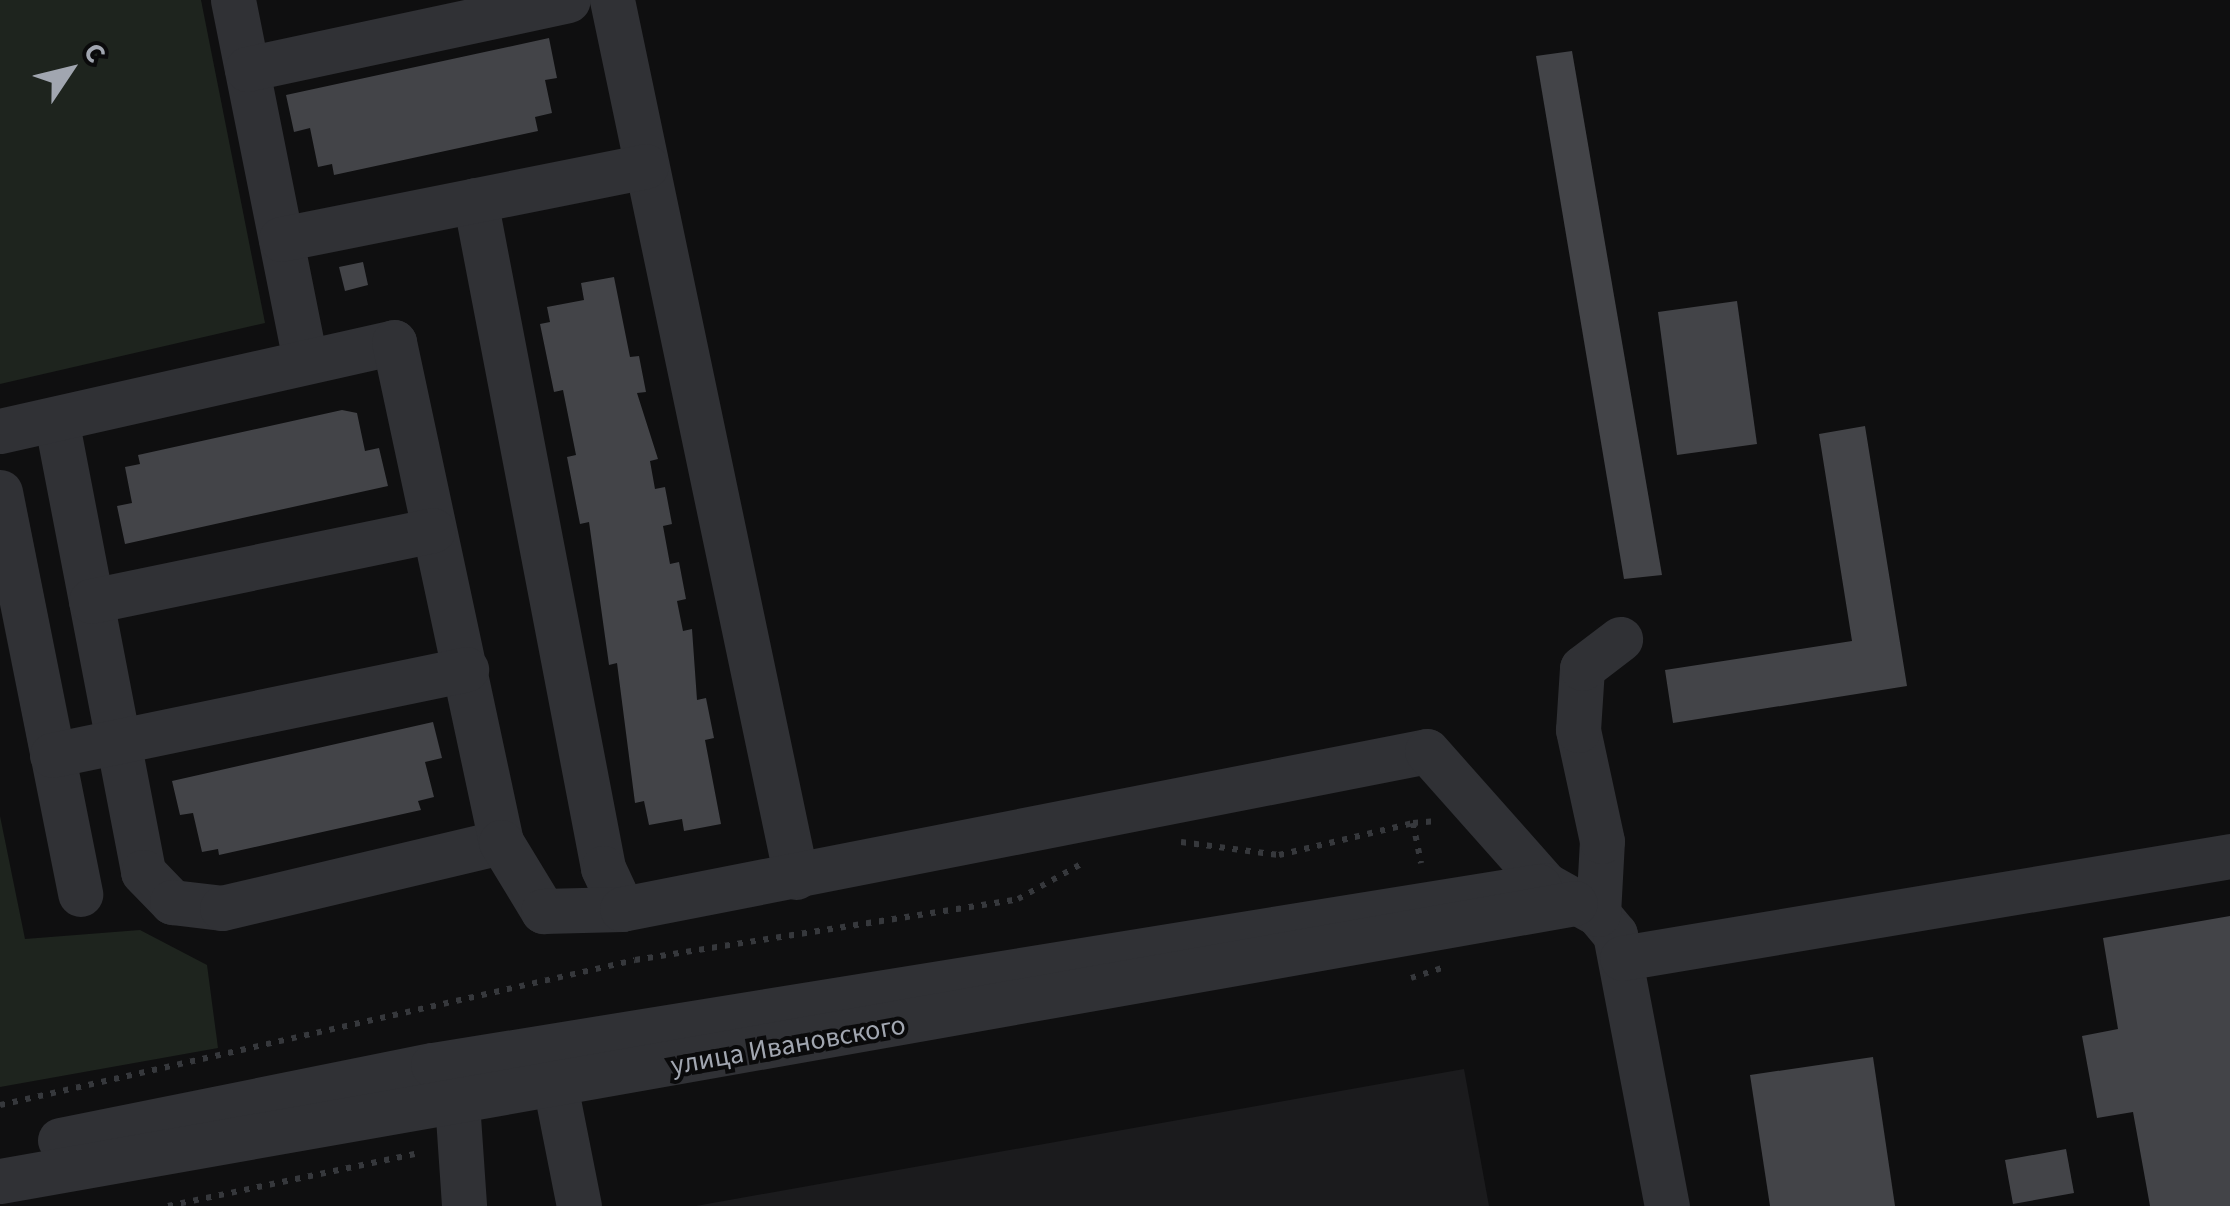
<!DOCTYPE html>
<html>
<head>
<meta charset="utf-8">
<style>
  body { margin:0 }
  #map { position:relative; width:2230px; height:1206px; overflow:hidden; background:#0f0f10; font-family:"Source Sans 3",sans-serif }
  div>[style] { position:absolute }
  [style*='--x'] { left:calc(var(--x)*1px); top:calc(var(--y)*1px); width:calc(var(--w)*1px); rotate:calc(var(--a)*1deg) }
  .built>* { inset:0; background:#1b1b1d }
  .green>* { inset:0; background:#1e241e }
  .building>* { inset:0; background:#434448 }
  .path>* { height:6px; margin-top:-3px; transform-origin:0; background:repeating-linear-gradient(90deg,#36383c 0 5px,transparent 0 13px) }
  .minor>* { height:45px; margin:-22.5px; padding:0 22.5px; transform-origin:22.5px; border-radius:22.5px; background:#303135 }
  span { translate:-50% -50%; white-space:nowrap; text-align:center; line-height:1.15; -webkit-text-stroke:8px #0a0a0b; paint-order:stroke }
  .street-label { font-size:28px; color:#a1a6b0 }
  .north { position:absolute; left:20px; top:20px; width:100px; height:100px; -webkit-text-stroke:8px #0a0a0b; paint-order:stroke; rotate:55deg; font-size:28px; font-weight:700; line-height:40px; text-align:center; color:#a1a6b0 }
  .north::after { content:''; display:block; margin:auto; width:35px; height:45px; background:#a1a6b0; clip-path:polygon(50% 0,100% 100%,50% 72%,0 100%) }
</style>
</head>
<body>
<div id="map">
  <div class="built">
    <div style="clip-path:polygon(1464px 1069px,1489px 1206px,696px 1206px)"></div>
  </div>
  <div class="green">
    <div style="clip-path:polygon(0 0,201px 0,265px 323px,0 384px)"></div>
    <div style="clip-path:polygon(0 816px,25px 939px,140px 930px,207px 965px,218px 1048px,0 1087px)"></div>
  </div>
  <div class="building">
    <div style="clip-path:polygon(549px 38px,557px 78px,545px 80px,552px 113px,535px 117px,538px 131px,334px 175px,332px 164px,318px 167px,310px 128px,294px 132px,286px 95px)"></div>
    <div style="clip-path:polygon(1572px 51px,1662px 575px,1624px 579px,1536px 56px)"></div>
    <div style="clip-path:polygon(363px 262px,368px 285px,345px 291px,339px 267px)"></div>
    <div style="clip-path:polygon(614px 277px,630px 357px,639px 356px,646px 392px,637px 393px,658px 459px,650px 461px,655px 489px,665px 487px,672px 524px,663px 526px,670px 564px,679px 562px,686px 599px,677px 601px,683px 631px,692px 629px,697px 700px,706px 698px,714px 738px,705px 740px,721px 824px,684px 831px,682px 819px,649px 825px,644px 801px,635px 803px,617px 663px,609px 665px,589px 522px,580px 524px,567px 457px,576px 455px,563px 390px,554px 392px,540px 324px,550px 322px,547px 307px,584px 300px,581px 283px)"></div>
    <div style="clip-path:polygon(1737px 301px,1757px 444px,1677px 455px,1658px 312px)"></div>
    <div style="clip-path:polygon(342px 410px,357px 413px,365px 451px,379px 448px,388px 486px,125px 544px,117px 506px,132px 503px,125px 467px,140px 464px,138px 455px)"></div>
    <div style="clip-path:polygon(1865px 426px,1907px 686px,1673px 723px,1665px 670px,1852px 641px,1819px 434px)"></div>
    <div style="clip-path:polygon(433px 722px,442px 758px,425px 762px,434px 797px,418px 801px,421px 810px,219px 855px,218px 849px,202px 852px,193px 813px,180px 815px,172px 781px)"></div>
    <div style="clip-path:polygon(2230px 916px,2230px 1206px,2150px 1206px,2133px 1112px,2097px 1118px,2082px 1036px,2118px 1029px,2103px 938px)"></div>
    <div style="clip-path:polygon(1873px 1057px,1895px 1206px,1770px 1206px,1750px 1075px)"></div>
    <div style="clip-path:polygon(2066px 1149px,2074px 1193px,2013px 1204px,2005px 1160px)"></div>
  </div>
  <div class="path">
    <div style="--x:1413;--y:823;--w:24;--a:-5"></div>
    <div style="--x:1181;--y:842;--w:99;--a:7.6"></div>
    <div style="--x:1279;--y:855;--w:138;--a:-13.4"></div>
    <div style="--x:1413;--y:823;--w:41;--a:78.7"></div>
    <div style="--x:1411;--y:978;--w:33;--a:-18"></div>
    <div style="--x:0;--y:1105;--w:651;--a:-12.86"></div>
    <div style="--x:635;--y:960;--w:388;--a:-9"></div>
    <div style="--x:1018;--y:899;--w:74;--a:-29"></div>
    <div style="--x:168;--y:1206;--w:252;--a:-11.9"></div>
  </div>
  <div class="minor">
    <div style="--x:233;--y:0;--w:366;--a:78.7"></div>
    <div style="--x:612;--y:0;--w:896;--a:78.15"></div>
    <div style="--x:247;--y:69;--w:328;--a:-12.1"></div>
    <div style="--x:475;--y:200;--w:680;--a:79.15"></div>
    <div style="--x:603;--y:868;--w:45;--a:65.1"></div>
    <div style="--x:281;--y:239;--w:372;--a:-11.3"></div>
    <div style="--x:56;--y:419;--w:461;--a:79.1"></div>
    <div style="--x:143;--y:872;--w:42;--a:46"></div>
    <div style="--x:172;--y:902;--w:50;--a:6.8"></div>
    <div style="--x:222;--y:908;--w:287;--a:-13.3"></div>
    <div style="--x:0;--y:431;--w:404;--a:-12.7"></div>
    <div style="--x:394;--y:342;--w:511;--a:77.92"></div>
    <div style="--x:501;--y:842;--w:81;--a:58.7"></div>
    <div style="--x:543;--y:911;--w:79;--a:-1.5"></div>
    <div style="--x:622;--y:909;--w:820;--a:-11.1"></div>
    <div style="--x:1427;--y:751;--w:179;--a:48.4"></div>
    <div style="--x:1546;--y:885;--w:60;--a:29.1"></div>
    <div style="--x:1598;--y:914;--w:26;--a:50"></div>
    <div style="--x:1615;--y:934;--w:277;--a:79.2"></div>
    <div style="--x:0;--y:492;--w:410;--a:78.7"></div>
    <div style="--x:91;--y:601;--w:349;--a:-11.7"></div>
    <div style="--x:52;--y:755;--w:423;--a:-11.7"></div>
    <div style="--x:1598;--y:914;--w:73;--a:-86.9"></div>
    <div style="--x:1602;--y:841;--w:114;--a:-102.2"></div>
    <div style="--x:1578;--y:730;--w:62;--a:-86.3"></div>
    <div style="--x:1582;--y:668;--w:48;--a:-37.3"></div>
    <div style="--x:1622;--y:958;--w:616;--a:-9.52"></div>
    <div style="--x:555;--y:1085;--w:123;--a:78.8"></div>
    <div style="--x:457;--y:1102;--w:104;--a:86.1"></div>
    <div style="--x:60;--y:1140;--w:380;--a:-11.4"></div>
    <div style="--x:433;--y:1065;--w:1120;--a:-9.19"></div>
    <div style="--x:0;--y:1181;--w:1599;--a:-10.01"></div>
  </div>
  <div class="street-label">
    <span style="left:788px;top:1045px;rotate:-10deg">улица Ивановского</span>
  </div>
  <div class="north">С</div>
</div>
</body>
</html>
